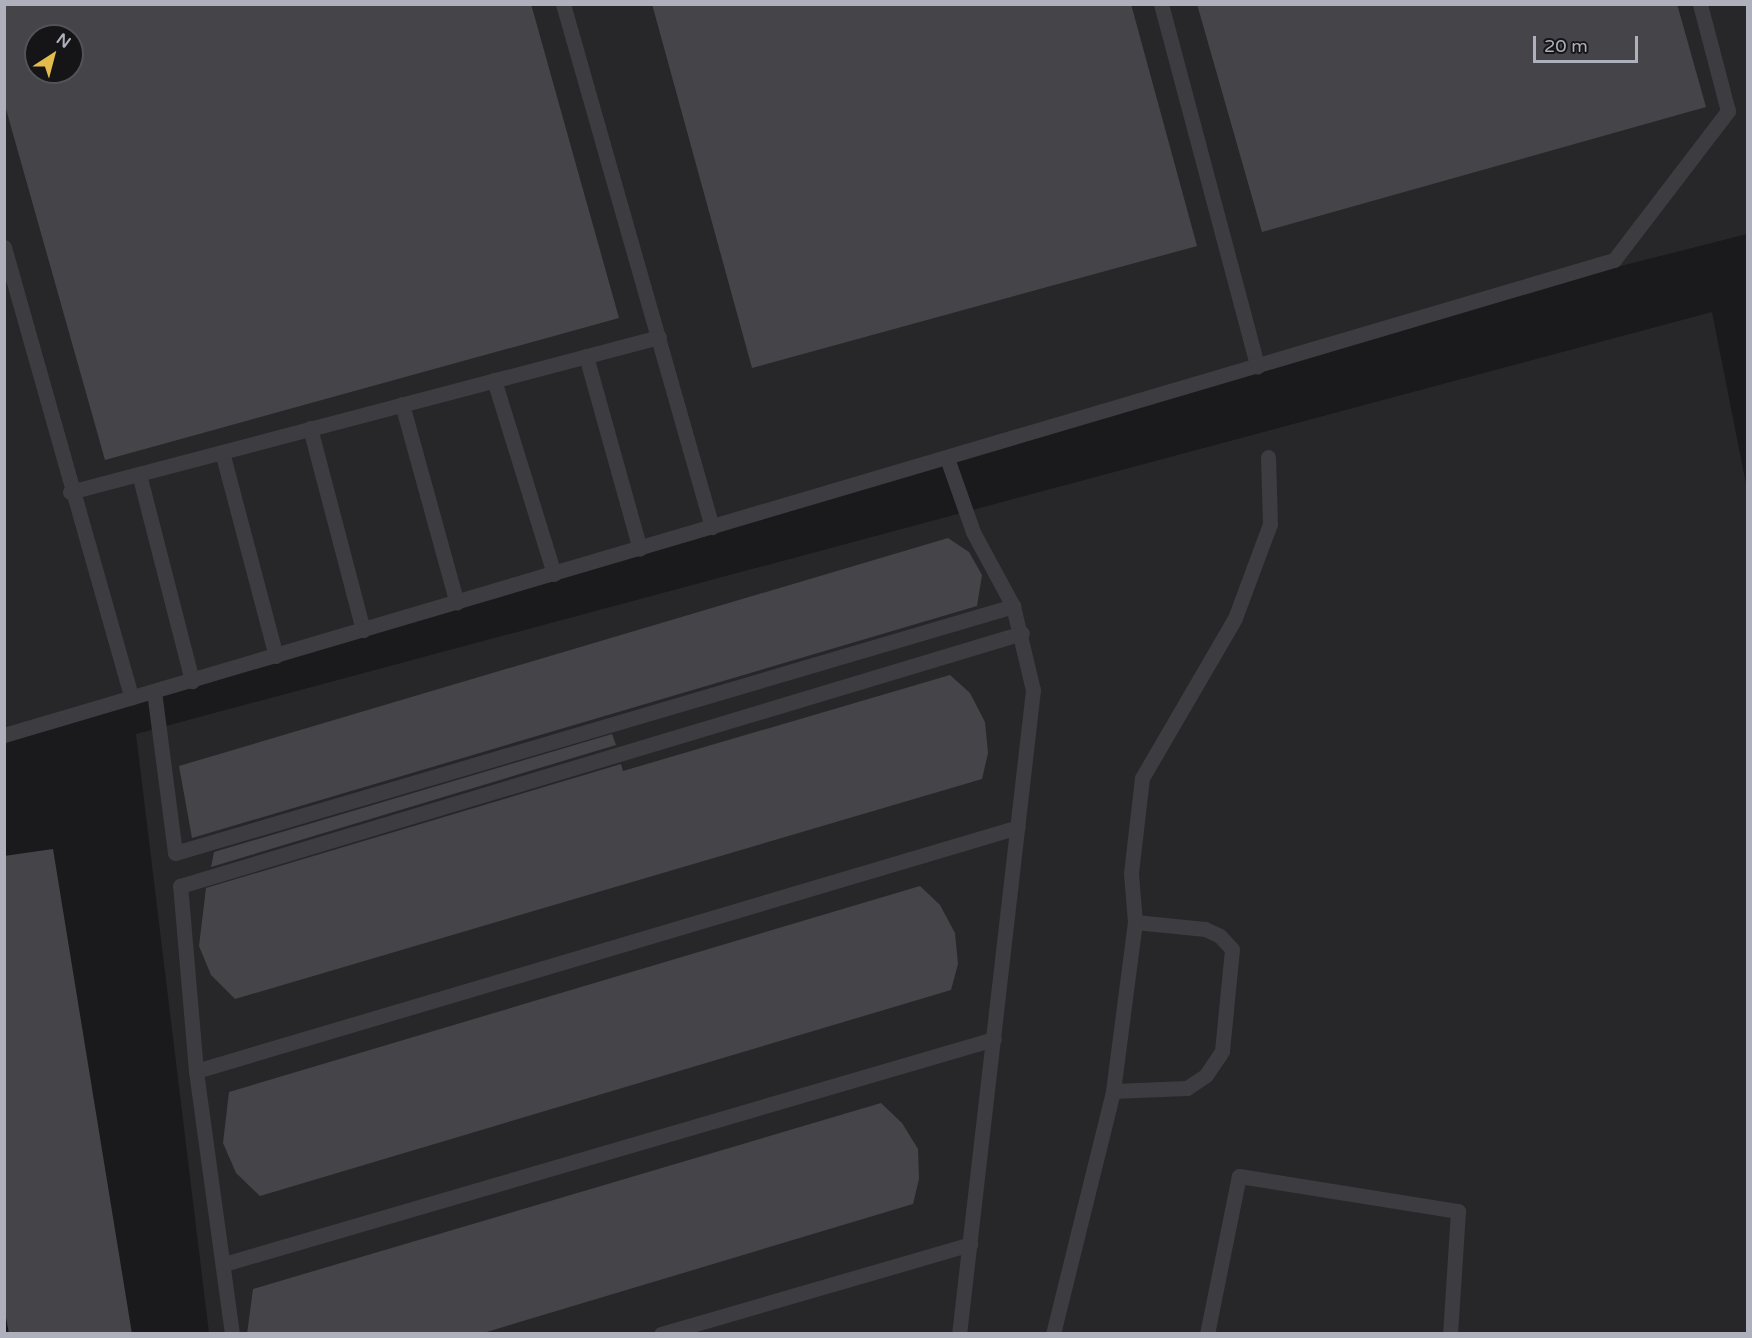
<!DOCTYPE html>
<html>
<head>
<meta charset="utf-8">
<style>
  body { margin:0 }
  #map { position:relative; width:1752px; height:1338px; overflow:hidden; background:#1a1a1c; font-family:"Varela Round",sans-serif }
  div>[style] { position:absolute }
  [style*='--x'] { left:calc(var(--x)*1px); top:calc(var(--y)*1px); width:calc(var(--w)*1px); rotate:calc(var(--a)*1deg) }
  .built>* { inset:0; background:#272629 }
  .building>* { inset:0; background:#454549 }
  .service>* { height:15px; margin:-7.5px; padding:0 7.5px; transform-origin:7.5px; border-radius:7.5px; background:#3c3c41 }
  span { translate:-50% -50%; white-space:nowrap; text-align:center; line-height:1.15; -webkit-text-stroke:5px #151517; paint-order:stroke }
  .frame { position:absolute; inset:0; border:6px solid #aeb1bb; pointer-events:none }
  .north { position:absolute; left:24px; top:24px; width:60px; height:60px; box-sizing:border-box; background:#151517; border:2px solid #525359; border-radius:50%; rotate:36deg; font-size:16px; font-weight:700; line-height:24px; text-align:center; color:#aeb1bb }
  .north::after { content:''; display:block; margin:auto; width:21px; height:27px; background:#e3bc4b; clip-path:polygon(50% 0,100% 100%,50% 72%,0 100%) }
  .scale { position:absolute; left:1533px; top:36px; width:105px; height:27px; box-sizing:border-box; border:3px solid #aeb1bb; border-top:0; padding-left:8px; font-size:18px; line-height:21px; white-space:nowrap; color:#aeb1bb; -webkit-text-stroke:4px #151517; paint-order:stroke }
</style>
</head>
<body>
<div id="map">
  <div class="built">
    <div style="clip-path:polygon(evenodd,5px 5px,1747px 5px,1747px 234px,1613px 268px,5px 735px,5px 5px,36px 36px,72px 36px,72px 72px,36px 72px,36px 36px)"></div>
    <div style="clip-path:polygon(1712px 312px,1748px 494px,1747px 1333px,209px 1333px,136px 734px)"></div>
  </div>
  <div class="building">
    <div style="clip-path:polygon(evenodd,4px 4px,531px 4px,619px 318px,105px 460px,4px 102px,4px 4px,36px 36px,72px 36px,72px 72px,36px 72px,36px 36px)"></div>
    <div style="clip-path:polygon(652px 4px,1131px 4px,1197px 246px,752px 368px)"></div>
    <div style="clip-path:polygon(1197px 4px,1677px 4px,1706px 107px,1262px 232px)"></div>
    <div style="clip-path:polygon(948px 538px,969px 552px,982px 575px,977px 606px,192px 838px,179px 766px)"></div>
    <div style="clip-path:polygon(950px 675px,970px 693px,985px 722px,988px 753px,982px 779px,235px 999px,211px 975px,199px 946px,206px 888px,621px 764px,623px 771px)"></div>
    <div style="clip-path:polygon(612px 734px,616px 745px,211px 867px,214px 852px)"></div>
    <div style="clip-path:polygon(53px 849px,132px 1334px,9px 1334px,4px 1306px,4px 856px)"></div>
    <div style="clip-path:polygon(920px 886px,940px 905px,955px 933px,958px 964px,951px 990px,260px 1196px,236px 1173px,223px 1143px,229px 1092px)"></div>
    <div style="clip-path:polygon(881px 1103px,902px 1123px,918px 1149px,919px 1179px,913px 1204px,480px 1334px,247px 1334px,253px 1289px)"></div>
  </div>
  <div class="service">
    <div style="--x:563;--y:4;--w:544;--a:74.1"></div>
    <div style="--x:1161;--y:4;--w:375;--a:75.1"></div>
    <div style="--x:4;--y:247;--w:468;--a:74.2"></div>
    <div style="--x:586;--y:356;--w:200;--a:74.4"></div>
    <div style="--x:494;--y:380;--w:203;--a:72.8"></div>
    <div style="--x:402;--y:404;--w:206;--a:74.6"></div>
    <div style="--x:310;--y:428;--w:209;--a:75.3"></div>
    <div style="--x:222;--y:452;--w:211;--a:75.2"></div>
    <div style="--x:947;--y:458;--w:78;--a:70.6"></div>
    <div style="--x:973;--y:532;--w:84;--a:61.6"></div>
    <div style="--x:1013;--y:606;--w:86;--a:76.6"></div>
    <div style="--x:1033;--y:690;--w:648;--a:96.55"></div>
    <div style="--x:139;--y:474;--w:214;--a:75.6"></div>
    <div style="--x:70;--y:492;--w:609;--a:-14.74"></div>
    <div style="--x:154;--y:691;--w:163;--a:82.6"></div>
    <div style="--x:175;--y:853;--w:874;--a:-16.42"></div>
    <div style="--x:4;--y:735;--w:1679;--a:-16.44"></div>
    <div style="--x:1614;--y:260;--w:188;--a:-52.6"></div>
    <div style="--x:1728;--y:111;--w:111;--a:-104.7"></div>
    <div style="--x:196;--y:1071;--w:857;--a:-16.53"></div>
    <div style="--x:1113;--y:1091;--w:74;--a:-2.3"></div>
    <div style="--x:1187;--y:1088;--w:23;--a:-34"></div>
    <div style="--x:1206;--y:1075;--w:29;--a:-56"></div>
    <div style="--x:1222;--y:1051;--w:102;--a:-84.4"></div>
    <div style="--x:1232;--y:949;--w:18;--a:-133"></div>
    <div style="--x:1220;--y:936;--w:17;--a:-155"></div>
    <div style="--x:1205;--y:929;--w:70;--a:-174.3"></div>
    <div style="--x:224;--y:1264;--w:802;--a:-16.29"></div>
    <div style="--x:232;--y:1334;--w:265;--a:-97.8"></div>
    <div style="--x:196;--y:1071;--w:186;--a:-94.9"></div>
    <div style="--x:180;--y:886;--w:879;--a:-16.72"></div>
    <div style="--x:661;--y:1334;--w:322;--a:-16.2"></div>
    <div style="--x:1053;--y:1334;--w:250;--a:-76.1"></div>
    <div style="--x:1113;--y:1091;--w:170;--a:-82.6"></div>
    <div style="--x:1135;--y:922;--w:49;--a:-94.7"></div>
    <div style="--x:1131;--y:873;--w:96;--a:-83.4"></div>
    <div style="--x:1142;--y:778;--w:185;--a:-59.8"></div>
    <div style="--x:1235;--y:618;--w:100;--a:-69.6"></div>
    <div style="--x:1270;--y:524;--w:67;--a:-91.7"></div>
    <div style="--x:1207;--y:1334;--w:161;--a:-78.6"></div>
    <div style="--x:1239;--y:1176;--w:222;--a:9.1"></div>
    <div style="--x:1458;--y:1211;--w:123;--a:93.7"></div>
  </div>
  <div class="frame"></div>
  <div class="north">N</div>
  <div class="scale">20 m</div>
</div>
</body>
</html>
